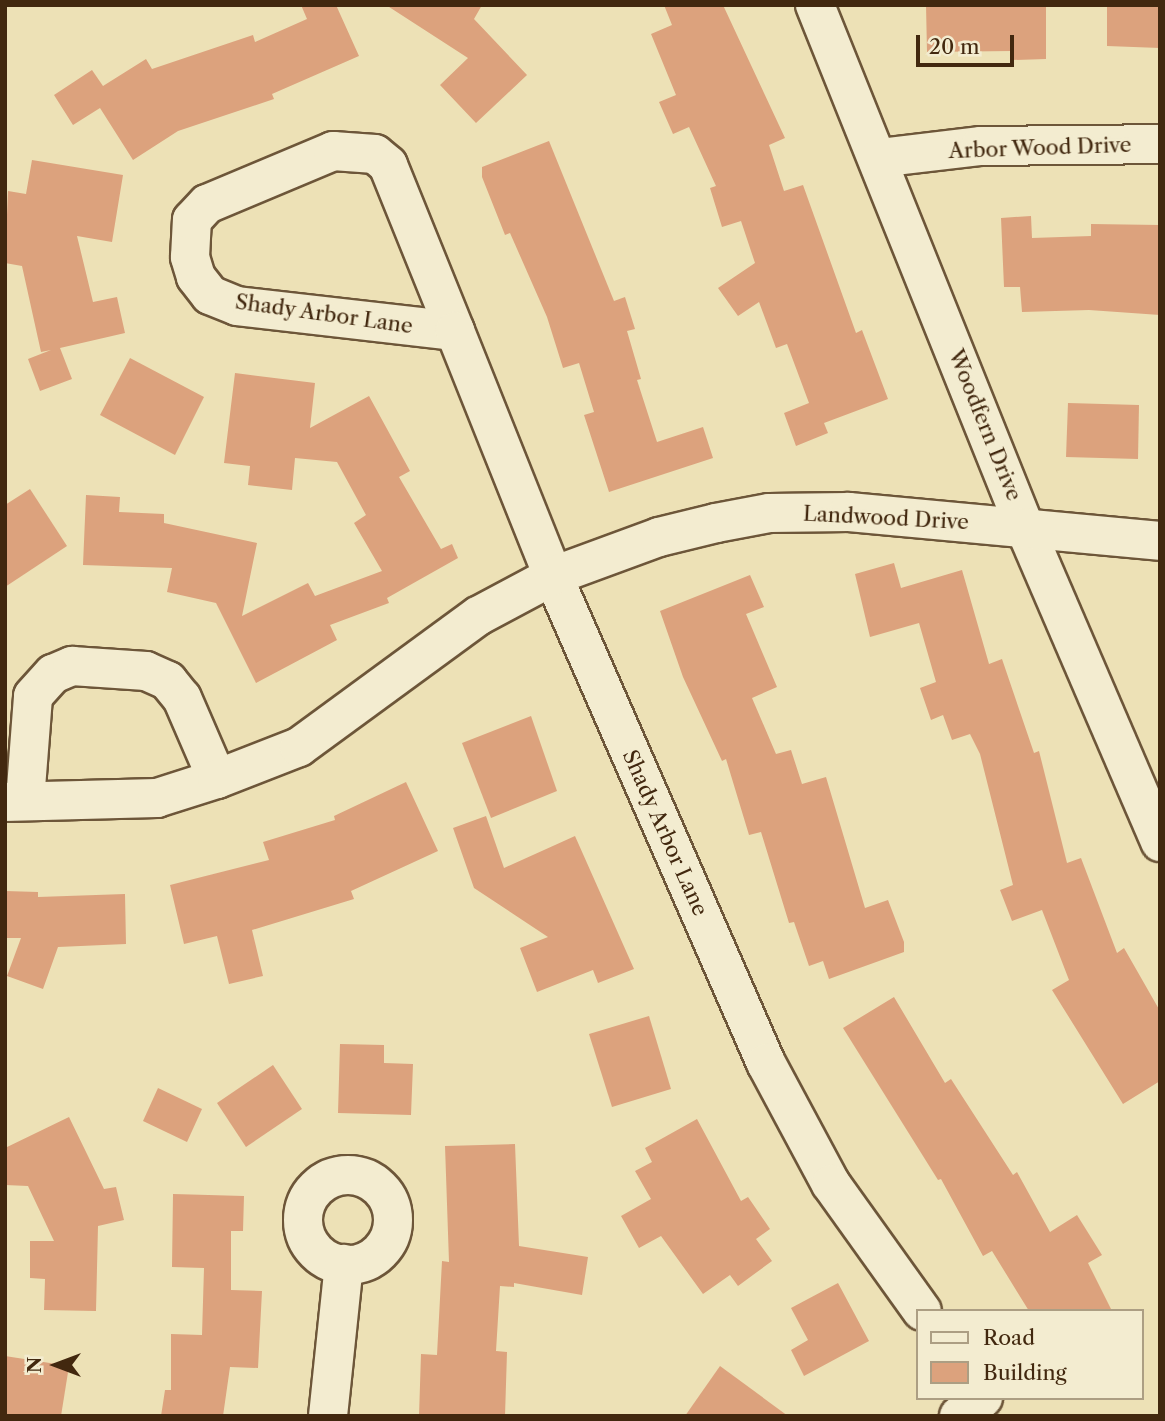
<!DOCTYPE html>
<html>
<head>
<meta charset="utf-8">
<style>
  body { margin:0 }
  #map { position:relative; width:1165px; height:1421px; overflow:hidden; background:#ede1b6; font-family:"Libre Caslon Text",serif }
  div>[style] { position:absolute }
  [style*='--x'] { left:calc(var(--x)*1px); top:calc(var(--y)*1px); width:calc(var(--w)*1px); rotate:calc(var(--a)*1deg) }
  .building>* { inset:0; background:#dca27d }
  .roads { filter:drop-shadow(2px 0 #6d5639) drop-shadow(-2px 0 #6d5639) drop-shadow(0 2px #6d5639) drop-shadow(0 -2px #6d5639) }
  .minor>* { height:38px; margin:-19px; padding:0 19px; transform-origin:19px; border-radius:19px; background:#f3ecd0 }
  .minor>.ring { margin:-19px; padding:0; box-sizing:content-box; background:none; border:38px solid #f3ecd0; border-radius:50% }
  span { translate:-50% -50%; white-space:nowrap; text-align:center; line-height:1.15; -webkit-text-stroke:5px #f3ecd0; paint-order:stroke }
  .street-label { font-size:21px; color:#42280f }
  .frame { position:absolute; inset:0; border:7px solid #42280f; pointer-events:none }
  .legend { position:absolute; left:916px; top:1309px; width:228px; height:91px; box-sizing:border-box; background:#f3ecd0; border:2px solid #ac9e83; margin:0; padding:9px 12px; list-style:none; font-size:21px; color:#42280f }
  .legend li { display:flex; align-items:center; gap:14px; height:35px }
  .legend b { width:35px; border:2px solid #ac9e83 }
  .north { position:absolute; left:21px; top:1330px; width:70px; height:70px; -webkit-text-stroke:5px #f3ecd0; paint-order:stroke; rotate:270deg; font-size:19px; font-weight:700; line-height:28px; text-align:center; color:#42280f }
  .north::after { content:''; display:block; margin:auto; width:24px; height:32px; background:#42280f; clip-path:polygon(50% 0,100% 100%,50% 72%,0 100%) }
  .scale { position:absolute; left:916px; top:35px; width:98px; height:32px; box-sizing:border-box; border:4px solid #42280f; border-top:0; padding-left:9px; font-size:21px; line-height:24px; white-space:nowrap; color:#42280f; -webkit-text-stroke:5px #f3ecd0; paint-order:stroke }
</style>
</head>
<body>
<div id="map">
  <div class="building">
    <div style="clip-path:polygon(301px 5px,336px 5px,359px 56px,272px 94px,274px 99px,178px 131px,133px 160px,100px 108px,73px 125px,54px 95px,92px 70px,103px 86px,146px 59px,152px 69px,253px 35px,255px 42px,307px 19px)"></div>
    <div style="clip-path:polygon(386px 5px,482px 5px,474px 19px,527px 75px,476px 123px,440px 85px,468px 58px)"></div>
    <div style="clip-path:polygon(664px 5px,723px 5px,785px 138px,769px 145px,784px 191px,803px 185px,856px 333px,862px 330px,888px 399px,824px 423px,828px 433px,796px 446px,784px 413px,809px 403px,787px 344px,776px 348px,759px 302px,738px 316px,718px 288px,755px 263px,741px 221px,722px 227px,710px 188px,716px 186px,689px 127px,673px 134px,659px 102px,676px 95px,651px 34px,672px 25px)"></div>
    <div style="clip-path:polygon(926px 5px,1046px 5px,1046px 59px,1012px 60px,1012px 51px,927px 52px)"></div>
    <div style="clip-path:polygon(1107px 5px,1160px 5px,1160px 48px,1107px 46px)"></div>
    <div style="clip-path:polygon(549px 141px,614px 301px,625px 297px,635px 329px,627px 331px,641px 379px,637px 380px,657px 442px,703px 427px,713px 458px,609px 492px,584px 415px,594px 412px,579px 363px,563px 368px,547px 317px,510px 233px,505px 235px,482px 177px,482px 167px)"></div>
    <div style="clip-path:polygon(32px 160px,123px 175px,112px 242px,77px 236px,93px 302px,117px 297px,125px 333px,60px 348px,72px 379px,40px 391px,28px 359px,51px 350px,41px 352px,22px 266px,5px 263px,8px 191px,26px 194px)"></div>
    <div style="clip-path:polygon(1031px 216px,1032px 238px,1091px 236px,1091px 224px,1160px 225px,1160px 315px,1089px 310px,1022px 312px,1020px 287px,1004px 287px,1001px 218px)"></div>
    <div style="clip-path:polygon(130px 358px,204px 397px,175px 455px,100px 415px)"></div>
    <div style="clip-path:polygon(235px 373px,315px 383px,310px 428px,369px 396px,410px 471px,399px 477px,441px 549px,452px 544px,458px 558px,387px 598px,389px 603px,330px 625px,337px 640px,256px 683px,216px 603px,167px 592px,172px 568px,83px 565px,86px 495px,120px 497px,119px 512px,164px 514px,164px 523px,257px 543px,242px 616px,308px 583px,315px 596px,382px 571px,354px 523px,366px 515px,337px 462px,295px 458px,292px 490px,248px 485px,250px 466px,224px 463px)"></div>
    <div style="clip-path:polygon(1068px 403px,1139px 405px,1138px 459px,1066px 457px)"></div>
    <div style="clip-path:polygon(30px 489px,67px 546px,5px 587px,5px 505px)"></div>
    <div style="clip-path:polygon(894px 563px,901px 588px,962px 570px,989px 664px,1002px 659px,1034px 753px,1039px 751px,1067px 863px,1081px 858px,1117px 953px,1124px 948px,1160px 1011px,1160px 1081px,1123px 1104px,1052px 990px,1069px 980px,1042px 910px,1012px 921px,1000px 890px,1013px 885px,980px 754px,970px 734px,952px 740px,943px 715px,931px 720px,920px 688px,936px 682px,919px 623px,870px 637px,855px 574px)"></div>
    <div style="clip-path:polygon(750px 575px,764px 607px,746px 614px,777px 687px,752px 698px,776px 754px,791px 750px,802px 784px,826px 777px,865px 908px,888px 900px,904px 942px,904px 952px,829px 979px,823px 961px,809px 966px,794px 922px,789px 923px,761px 832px,749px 835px,726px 759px,722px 761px,683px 677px,660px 611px)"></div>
    <div style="clip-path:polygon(531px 716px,557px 791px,491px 818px,462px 743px)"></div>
    <div style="clip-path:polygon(406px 782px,438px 851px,351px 891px,354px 899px,252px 930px,263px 976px,229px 984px,217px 936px,184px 944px,170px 885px,269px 860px,263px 842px,335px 820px,334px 816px)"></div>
    <div style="clip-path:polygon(486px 816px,504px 868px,575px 836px,634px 969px,598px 983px,593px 970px,537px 992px,520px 948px,548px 937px,474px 888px,453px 828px)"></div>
    <div style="clip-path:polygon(5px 891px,38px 892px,38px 897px,125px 894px,126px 944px,58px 947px,43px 989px,7px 976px,21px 938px,5px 938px)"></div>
    <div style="clip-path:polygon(894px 997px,945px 1083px,951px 1079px,1013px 1175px,1017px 1172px,1050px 1232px,1077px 1215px,1102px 1255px,1088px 1263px,1112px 1311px,1029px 1311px,992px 1251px,983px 1256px,941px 1179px,938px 1180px,843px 1028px)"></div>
    <div style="clip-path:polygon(649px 1016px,671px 1089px,612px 1107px,589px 1034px)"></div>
    <div style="clip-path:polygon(340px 1044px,384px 1045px,384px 1063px,413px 1064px,411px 1115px,338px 1113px)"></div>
    <div style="clip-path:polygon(273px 1065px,302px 1109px,246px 1147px,217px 1103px)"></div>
    <div style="clip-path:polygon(158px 1088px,202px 1109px,187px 1142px,143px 1121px)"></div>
    <div style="clip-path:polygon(69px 1117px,104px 1189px,116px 1187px,124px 1220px,98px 1226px,96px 1311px,44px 1310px,45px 1279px,30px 1278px,30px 1241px,54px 1241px,28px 1186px,5px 1185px,5px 1148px)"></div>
    <div style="clip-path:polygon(697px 1119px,741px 1201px,748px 1197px,770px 1229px,756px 1239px,772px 1261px,738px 1286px,730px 1275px,703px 1294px,661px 1236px,639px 1248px,621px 1216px,651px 1199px,635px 1171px,652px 1162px,645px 1148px)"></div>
    <div style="clip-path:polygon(515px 1144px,519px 1246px,588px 1257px,582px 1295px,514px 1283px,514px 1287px,500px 1286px,496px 1351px,507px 1352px,505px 1416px,419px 1416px,421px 1354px,437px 1355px,442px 1261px,449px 1262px,445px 1146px)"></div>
    <div style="clip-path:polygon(173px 1194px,244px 1196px,243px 1231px,231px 1231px,231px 1290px,262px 1291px,258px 1368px,230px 1367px,223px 1416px,161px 1416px,165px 1390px,171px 1390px,171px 1334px,202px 1335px,204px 1268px,172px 1267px)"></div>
    <div style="clip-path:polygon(838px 1283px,869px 1341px,804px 1376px,791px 1350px,808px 1340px,791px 1308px)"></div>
    <div style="clip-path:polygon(5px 1356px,69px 1366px,61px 1416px,5px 1416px)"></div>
    <div style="clip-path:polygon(720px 1366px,788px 1416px,685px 1416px)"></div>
  </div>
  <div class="roads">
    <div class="minor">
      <div style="--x:815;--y:5;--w:564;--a:68.12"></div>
      <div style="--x:1025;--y:528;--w:342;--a:66.7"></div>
      <div style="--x:879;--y:158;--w:103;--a:-6.7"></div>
      <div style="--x:981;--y:146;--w:179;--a:-0.6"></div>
      <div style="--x:455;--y:331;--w:219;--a:-173.5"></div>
      <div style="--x:237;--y:306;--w:29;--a:-158"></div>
      <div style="--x:210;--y:295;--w:23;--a:-128"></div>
      <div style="--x:196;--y:277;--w:21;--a:-107"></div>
      <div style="--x:190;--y:257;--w:37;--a:-87"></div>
      <div style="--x:192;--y:220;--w:22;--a:-47"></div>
      <div style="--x:207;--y:204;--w:137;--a:-22.8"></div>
      <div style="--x:333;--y:151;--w:42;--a:4.1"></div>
      <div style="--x:375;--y:154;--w:17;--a:40"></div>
      <div style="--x:388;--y:165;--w:179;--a:68"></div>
      <div style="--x:455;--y:331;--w:264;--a:68.2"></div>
      <div style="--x:553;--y:576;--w:532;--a:66.38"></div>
      <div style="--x:766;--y:1063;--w:137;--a:61.8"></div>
      <div style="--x:831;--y:1184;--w:156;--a:54.4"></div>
      <div style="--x:25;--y:801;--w:105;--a:-85.6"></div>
      <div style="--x:33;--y:696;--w:30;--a:-48"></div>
      <div style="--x:53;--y:674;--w:21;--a:-23"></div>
      <div style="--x:72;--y:666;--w:74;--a:3.9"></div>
      <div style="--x:146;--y:671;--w:24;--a:24"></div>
      <div style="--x:168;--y:681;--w:22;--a:51"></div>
      <div style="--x:182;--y:698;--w:88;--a:66.6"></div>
      <div style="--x:5;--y:802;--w:152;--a:-1.5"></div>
      <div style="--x:157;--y:798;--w:63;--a:-17.6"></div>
      <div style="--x:217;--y:779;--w:88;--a:-21.3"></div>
      <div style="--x:299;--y:747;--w:222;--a:-36.2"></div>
      <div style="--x:478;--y:616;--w:85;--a:-28.1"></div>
      <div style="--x:553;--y:576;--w:113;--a:-20.2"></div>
      <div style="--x:659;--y:537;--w:59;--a:-13.8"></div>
      <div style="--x:716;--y:523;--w:54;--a:-10.7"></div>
      <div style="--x:769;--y:513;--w:80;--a:-0.7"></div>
      <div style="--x:849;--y:512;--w:312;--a:5.3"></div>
      <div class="ring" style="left:303px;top:1175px;width:52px;height:52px"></div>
      <div style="--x:328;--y:1416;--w:153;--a:-84"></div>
      <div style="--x:959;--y:1416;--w:30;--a:-37"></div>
    </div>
  </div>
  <div class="street-label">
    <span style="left:1040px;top:148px;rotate:-2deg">Arbor Wood Drive</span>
    <span style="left:324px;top:314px;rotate:8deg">Shady Arbor Lane</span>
    <span style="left:985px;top:425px;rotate:68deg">Woodfern Drive</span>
    <span style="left:886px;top:518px;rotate:3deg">Landwood Drive</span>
    <span style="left:665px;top:833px;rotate:66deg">Shady Arbor Lane</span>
  </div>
  <div class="frame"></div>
  <ul class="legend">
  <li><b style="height:9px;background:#f3ecd0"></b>Road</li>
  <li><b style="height:19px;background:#dca27d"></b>Building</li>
  </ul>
  <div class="north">N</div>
  <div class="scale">20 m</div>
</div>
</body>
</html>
